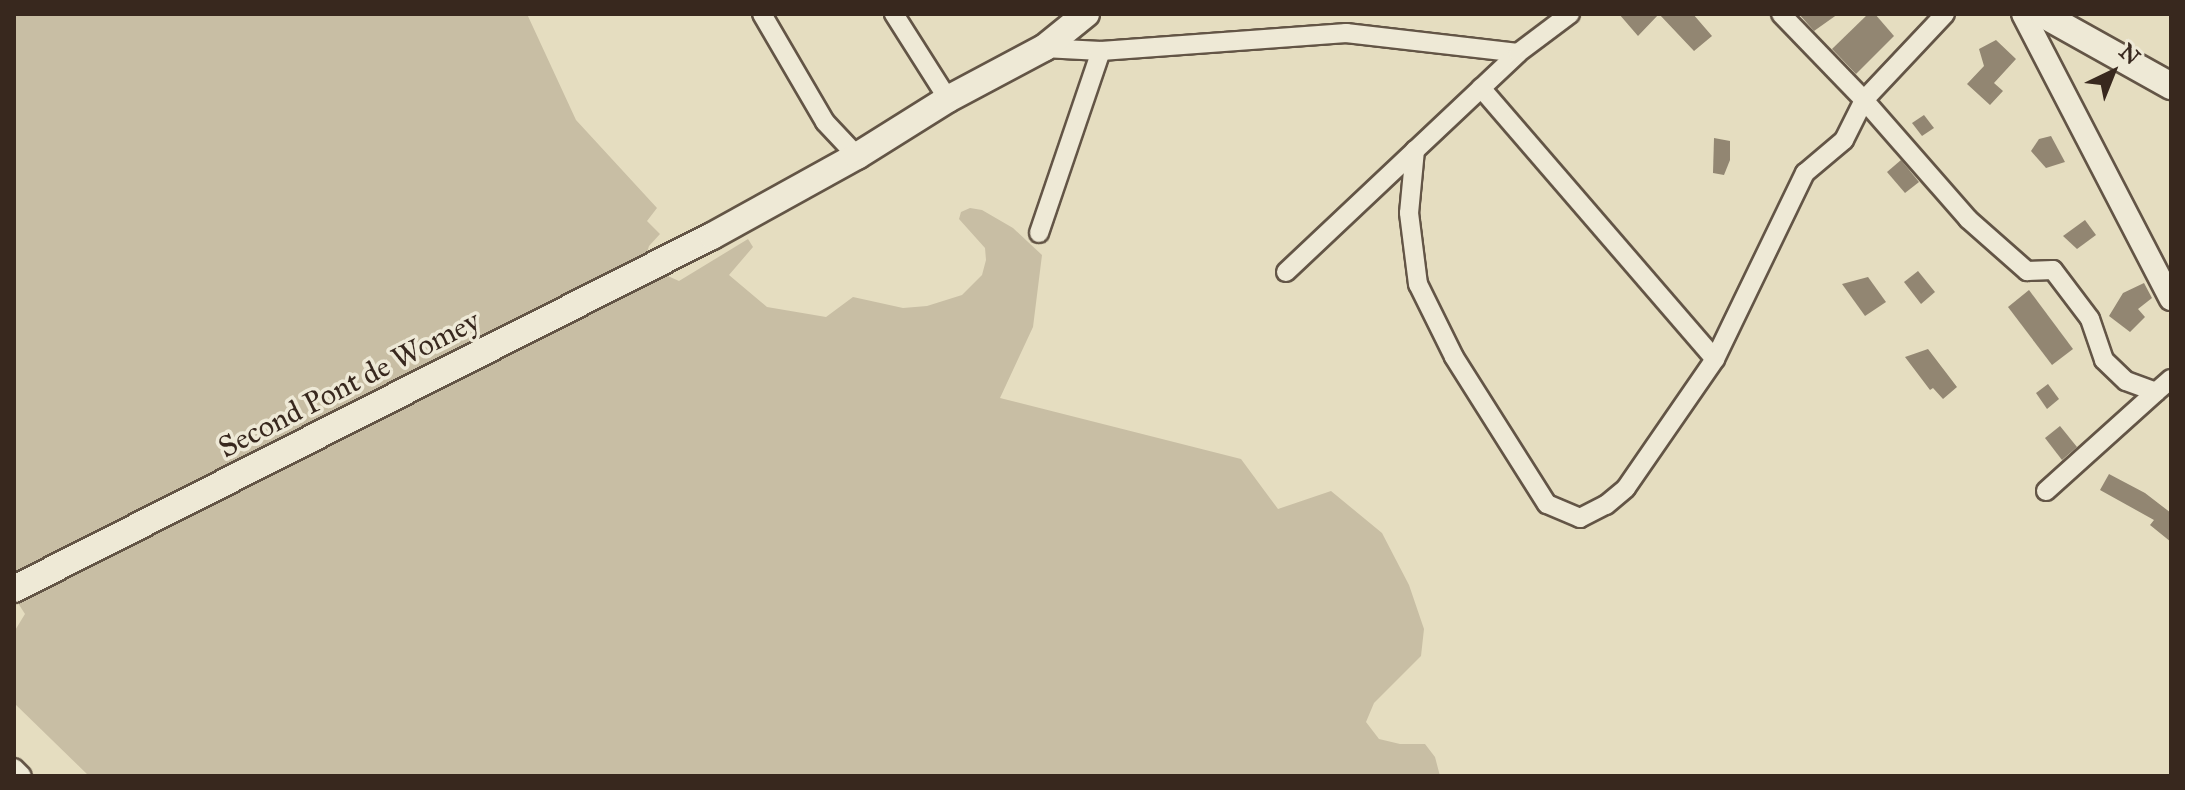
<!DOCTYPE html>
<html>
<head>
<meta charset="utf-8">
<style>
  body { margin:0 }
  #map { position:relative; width:2185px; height:790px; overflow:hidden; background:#e5ddc0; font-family:"IM FELL Great Primer",serif }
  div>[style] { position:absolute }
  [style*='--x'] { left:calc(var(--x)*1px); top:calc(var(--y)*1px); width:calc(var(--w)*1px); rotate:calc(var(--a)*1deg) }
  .green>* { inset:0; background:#c8bea4 }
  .building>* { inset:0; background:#928672 }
  .roads { filter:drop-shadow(2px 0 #635546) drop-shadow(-2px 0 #635546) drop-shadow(0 2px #635546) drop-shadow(0 -2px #635546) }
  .minor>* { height:18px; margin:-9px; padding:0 9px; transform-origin:9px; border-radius:9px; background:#eee9d6 }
  .tertiary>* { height:22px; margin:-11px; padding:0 11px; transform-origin:11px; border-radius:11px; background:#eee9d6 }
  .secondary>* { height:26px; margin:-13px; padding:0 13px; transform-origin:13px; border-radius:13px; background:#eee9d6 }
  span { translate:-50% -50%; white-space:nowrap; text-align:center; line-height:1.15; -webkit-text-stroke:7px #eee9d6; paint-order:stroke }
  .street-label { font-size:30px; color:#38281e }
  .frame { position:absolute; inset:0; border:16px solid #38281e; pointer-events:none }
  .north { position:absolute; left:2073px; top:32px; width:80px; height:80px; -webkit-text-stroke:6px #eee9d6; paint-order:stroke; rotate:43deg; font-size:22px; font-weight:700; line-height:32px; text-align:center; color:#38281e }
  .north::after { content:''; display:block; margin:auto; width:28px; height:36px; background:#38281e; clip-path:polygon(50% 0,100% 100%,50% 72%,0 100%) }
</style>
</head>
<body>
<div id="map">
  <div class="green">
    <div style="clip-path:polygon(14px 14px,527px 14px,576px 120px,657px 208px,647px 221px,660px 234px,649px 246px,643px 265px,679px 281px,748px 239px,753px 247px,729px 275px,767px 307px,826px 317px,853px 297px,903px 308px,927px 306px,962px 295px,982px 275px,986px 260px,985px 248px,959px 219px,961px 212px,970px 208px,982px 210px,1013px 228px,1042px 255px,1033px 327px,1000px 398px,1241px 459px,1278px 509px,1331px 491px,1382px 533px,1409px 585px,1424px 629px,1421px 656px,1374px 703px,1366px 722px,1379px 739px,1400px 744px,1425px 744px,1435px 757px,1440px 776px,89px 776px,14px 703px,14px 632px,25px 614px,14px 597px)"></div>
  </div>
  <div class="building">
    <div style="clip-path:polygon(1619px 14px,1693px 14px,1712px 36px,1694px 51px,1659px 14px,1638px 36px)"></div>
    <div style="clip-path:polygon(1799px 14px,1838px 14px,1814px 31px)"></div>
    <div style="clip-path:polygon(1868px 14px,1875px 14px,1894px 36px,1856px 74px,1832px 49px)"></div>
    <div style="clip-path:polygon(1996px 40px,2016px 59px,1994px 83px,2003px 91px,1990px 105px,1967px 84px,1984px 66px,1979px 49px)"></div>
    <div style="clip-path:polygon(1924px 115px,1934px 128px,1922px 136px,1912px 123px)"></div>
    <div style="clip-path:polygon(2051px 136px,2065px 162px,2046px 168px,2031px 151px,2039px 139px)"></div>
    <div style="clip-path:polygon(1714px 138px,1730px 141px,1730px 160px,1724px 175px,1713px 173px)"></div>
    <div style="clip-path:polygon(1901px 160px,1919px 182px,1905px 193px,1887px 172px)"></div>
    <div style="clip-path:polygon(2085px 220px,2096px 235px,2077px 249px,2063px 236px)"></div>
    <div style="clip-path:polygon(1918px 271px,1935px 292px,1921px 304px,1904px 282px)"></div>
    <div style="clip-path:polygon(1868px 277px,1886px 302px,1865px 316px,1842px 284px)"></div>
    <div style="clip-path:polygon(2144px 283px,2152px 298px,2138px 309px,2145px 317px,2130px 332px,2109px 316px,2123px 293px)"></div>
    <div style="clip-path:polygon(2029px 290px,2073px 349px,2052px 365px,2008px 307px)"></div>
    <div style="clip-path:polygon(1928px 349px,1957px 387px,1943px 399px,1933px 388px,1930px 390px,1905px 357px)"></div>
    <div style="clip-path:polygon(2048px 384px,2059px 399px,2047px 409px,2036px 393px)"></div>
    <div style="clip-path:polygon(2060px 426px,2077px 447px,2062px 460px,2045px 438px)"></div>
    <div style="clip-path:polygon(2109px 474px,2145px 493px,2171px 513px,2171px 542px,2150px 525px,2154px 520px,2100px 490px)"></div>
  </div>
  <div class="roads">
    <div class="minor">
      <div style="--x:762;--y:14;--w:125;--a:59.7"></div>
      <div style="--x:825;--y:122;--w:47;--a:46.7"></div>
      <div style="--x:894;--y:14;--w:101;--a:57.6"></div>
      <div style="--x:1781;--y:14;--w:120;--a:46"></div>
      <div style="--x:1864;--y:100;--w:158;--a:48.8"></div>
      <div style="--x:1968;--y:219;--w:79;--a:41.4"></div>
      <div style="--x:2027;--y:271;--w:26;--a:-2"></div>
      <div style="--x:2053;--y:270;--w:61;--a:52.9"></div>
      <div style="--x:2090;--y:319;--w:43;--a:71.1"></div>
      <div style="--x:2104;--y:360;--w:30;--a:44"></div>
      <div style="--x:2126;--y:381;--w:32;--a:20"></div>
      <div style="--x:2156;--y:392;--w:20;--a:-41"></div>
      <div style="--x:1044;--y:48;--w:57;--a:3"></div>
      <div style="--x:1101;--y:51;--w:246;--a:-4.2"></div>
      <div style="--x:1346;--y:33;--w:173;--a:6.6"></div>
      <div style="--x:1481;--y:88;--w:358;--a:49.2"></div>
      <div style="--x:1415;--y:150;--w:63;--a:95.4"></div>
      <div style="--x:1409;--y:213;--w:72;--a:82.8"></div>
      <div style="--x:1418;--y:284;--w:81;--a:63.7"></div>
      <div style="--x:1454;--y:357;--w:174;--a:57.7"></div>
      <div style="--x:1547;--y:504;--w:36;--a:23"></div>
      <div style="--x:1580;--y:518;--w:29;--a:-27"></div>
      <div style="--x:1606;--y:505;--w:26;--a:-40"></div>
      <div style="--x:1626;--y:488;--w:157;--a:-55.4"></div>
      <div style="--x:1715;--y:359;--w:207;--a:-64.2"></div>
      <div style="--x:1805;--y:173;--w:51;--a:-40.2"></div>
      <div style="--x:1844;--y:140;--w:45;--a:-63.4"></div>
      <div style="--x:1864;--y:100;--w:118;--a:-46.7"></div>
      <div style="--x:1039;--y:233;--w:192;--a:-71.2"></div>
      <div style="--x:1286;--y:272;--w:319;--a:-43.3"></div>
      <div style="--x:1518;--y:53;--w:65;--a:-36.9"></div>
      <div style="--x:2046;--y:491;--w:148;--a:-42"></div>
      <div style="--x:14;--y:768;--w:11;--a:45"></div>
    </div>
    <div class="tertiary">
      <div style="--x:2023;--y:14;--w:321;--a:62.6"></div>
    </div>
    <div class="secondary">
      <div style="--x:2042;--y:14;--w:148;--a:29.2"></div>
      <div style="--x:14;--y:589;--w:782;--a:-26.83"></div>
      <div style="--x:712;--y:236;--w:166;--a:-28.9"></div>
      <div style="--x:857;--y:156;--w:107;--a:-32.1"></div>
      <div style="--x:948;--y:99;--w:109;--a:-28"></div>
      <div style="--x:1044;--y:48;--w:54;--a:-39"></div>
    </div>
  </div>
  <div class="street-label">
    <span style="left:349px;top:384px;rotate:-27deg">Second Pont de Womey</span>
  </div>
  <div class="frame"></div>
  <div class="north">N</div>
</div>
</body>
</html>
